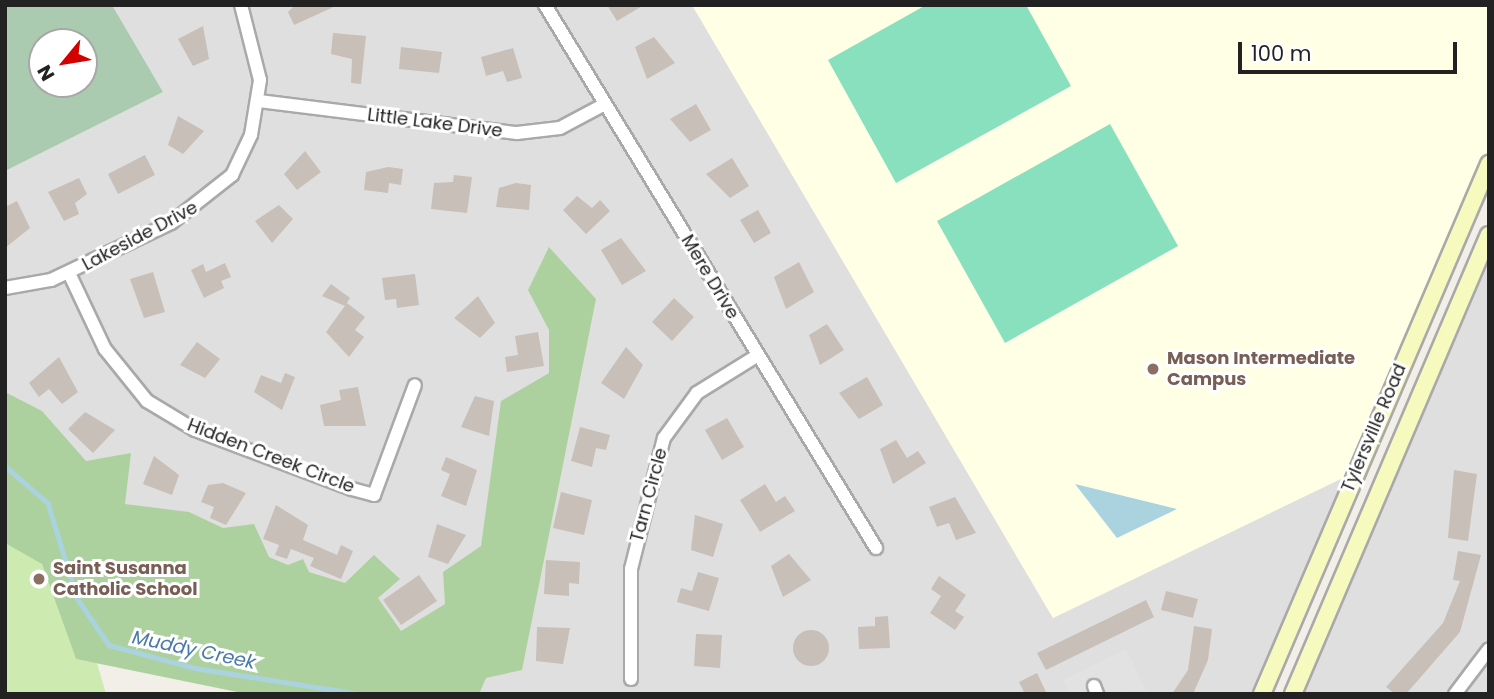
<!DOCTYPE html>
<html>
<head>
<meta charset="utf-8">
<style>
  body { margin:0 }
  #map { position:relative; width:1494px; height:699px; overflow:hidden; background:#f2efe9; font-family:Poppins,sans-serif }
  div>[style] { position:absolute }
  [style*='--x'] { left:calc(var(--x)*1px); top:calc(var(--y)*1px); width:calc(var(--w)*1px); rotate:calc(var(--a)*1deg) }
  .residential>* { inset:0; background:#e0dfdf }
  .education>* { inset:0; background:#ffffe5 }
  .grass>* { inset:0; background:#cdebb0 }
  .forest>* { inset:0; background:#add19e }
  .cemetery>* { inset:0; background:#aacbaf }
  .pitch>* { inset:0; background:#88e0be }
  .parking>* { inset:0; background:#e2e2e2 }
  .water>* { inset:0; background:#aad3df }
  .stream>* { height:4.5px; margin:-2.25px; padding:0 2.25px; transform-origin:2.25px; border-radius:2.25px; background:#aad3df }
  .building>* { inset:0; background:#c7bfb8 }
  .round { border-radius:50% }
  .roads { filter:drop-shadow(2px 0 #a9a9a9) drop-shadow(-2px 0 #a9a9a9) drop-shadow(0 2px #a9a9a9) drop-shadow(0 -2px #a9a9a9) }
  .minor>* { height:12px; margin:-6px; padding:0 6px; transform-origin:6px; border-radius:6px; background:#fff }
  .secondary>* { height:16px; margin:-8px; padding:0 8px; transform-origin:8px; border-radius:8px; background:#f7fabf }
  .dots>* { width:19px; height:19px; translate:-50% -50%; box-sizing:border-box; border:4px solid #fff; border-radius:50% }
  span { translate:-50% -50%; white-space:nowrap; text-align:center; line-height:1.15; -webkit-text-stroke:6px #fff; paint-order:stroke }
  .street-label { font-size:18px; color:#222 }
  .education-label { font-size:18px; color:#785e54; font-weight:700 }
  .left { translate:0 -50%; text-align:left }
  .water-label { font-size:19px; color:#4a7aab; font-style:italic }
  .frame { position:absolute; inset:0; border:7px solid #222; pointer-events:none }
  .north { position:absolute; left:28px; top:28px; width:70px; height:70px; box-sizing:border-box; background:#fff; border:2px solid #a7a7a7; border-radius:50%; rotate:240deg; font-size:19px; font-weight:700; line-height:28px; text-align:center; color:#222 }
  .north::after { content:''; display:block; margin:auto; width:24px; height:32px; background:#d40000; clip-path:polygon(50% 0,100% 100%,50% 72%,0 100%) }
  .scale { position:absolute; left:1238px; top:42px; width:219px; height:32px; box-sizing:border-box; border:4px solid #222; border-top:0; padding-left:9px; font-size:21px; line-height:24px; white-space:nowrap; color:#222; -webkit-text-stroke:5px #fff; paint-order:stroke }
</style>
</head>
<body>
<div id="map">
  <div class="residential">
    <div style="clip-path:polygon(112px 5px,692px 5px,1053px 618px,1353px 473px,1260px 694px,404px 694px,5px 442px,5px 171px,163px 92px)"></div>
    <div style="clip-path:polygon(1489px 235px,1489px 694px,1293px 694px)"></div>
  </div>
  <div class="education">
    <div style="clip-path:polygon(692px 5px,1489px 5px,1489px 164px,1353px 473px,1053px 618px)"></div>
  </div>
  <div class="grass">
    <div style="clip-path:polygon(5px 543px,42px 563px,76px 659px,97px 663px,106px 694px,5px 694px)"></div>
  </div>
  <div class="forest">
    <div style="clip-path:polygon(549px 247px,596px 299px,522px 670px,486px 678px,479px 694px,247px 694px,76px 659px,42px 564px,5px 543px,5px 392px,42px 411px,86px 461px,131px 453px,125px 504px,189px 512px,223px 528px,254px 524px,269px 557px,288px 565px,303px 559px,309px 572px,345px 583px,374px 555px,400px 579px,378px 598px,401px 631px,445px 604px,443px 572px,481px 546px,501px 401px,549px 373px,549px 330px,528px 290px)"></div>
  </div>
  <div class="cemetery">
    <div style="clip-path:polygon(evenodd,5px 5px,112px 5px,163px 92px,5px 171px,5px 5px,42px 42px,84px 42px,84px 84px,42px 84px,42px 42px)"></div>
  </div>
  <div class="pitch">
    <div style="clip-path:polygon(926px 5px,1026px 5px,1071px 86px,896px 183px,828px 60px)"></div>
    <div style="clip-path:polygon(1110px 124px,1178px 246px,1005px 343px,937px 221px)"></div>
  </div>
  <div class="parking">
    <div style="clip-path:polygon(1126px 649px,1146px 690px,1070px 694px,1063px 680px)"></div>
  </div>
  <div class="water">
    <div style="clip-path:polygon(1075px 484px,1177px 509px,1117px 538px)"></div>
  </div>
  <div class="stream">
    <div style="--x:5;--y:466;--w:57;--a:40.7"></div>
    <div style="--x:48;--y:503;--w:99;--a:73"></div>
    <div style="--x:77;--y:598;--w:57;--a:55.8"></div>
    <div style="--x:109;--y:645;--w:89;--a:15"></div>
    <div style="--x:195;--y:668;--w:166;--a:9"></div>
  </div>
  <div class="building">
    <div style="clip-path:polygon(295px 5px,338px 5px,294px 25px,288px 12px)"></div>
    <div style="clip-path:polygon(607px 5px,644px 5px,617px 21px)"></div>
    <div style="clip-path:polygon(203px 26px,209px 59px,193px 66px,178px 39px)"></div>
    <div style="clip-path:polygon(333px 33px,366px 36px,361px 84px,351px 83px,352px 59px,331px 54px)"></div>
    <div style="clip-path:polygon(654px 37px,675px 63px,647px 79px,635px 47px)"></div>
    <div style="clip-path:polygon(401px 47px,442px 52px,439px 73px,399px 69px)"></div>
    <div style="clip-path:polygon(513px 48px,522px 78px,507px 82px,503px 71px,486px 76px,481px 57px)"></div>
    <div style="clip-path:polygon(696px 104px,711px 130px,690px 142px,670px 119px)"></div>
    <div style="clip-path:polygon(178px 116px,204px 131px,183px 154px,168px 145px)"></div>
    <div style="clip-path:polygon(305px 151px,321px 172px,297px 190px,284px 174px)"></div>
    <div style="clip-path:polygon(145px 155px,155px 175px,118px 194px,108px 174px)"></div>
    <div style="clip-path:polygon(732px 158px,749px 186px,730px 198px,706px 174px)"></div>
    <div style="clip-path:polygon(388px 167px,403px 169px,401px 185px,389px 183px,388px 193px,364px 190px,366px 172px)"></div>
    <div style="clip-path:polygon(454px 175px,472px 177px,467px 213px,431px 209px,434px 183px,453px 182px)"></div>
    <div style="clip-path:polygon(79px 178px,87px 194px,75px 203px,79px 214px,64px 221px,48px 192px)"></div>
    <div style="clip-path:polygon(516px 183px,531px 185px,529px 210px,496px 207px,499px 188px)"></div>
    <div style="clip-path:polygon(577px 196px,592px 208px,600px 200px,610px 211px,586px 234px,563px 210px)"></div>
    <div style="clip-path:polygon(17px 201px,30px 228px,5px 248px,5px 207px)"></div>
    <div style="clip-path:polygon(279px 205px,293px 219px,272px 243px,255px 221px)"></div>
    <div style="clip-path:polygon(758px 210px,771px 233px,754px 243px,740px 220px)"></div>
    <div style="clip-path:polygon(621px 238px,646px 271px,622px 285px,601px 250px)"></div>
    <div style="clip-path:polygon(799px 262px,814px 292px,786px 309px,774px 277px)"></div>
    <div style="clip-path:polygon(225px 263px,231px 277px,221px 281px,224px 288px,204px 298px,191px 270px,203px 264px,206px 272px)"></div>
    <div style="clip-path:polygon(153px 272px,165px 312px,144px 318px,130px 279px)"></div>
    <div style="clip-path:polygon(415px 274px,419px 305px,397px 308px,396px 299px,385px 300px,382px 278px)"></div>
    <div style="clip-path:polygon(331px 284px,350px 298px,345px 306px,322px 296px)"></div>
    <div style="clip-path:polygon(478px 296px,495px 323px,480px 338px,454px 318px)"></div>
    <div style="clip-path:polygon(674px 298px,694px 317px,672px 341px,652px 322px)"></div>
    <div style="clip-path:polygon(347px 303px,365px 317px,355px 330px,364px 337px,349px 357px,326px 332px)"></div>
    <div style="clip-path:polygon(827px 324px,844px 350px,820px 365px,809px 335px)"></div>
    <div style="clip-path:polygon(538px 332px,544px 366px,507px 372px,505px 357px,518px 355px,515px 336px)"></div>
    <div style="clip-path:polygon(197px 342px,220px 359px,205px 378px,180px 365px)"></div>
    <div style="clip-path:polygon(626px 347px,643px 365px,624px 399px,601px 383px)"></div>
    <div style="clip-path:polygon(59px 357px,78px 392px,62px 404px,49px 389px,39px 397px,29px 383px)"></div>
    <div style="clip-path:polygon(285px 373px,295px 377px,282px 410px,254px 392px,261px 375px,281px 383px)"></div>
    <div style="clip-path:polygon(867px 377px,883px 405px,859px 419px,839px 393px)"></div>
    <div style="clip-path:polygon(358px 387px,366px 426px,324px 426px,320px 405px,341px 400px,339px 390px)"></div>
    <div style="clip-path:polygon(475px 396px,494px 401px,489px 436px,461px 427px)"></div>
    <div style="clip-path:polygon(85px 412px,115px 430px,93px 453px,68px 429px)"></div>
    <div style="clip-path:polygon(727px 418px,744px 447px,722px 460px,705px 430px)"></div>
    <div style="clip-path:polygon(580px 427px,610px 435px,606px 450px,596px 448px,592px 467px,571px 461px)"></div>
    <div style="clip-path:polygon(896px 440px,907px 458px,918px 451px,926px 463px,893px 484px,880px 449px)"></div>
    <div style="clip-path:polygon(154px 456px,179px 475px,172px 495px,143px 484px)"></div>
    <div style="clip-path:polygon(446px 457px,477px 470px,466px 506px,441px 496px,450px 474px,441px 470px)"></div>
    <div style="clip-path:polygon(1454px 470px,1477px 474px,1468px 541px,1448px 538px)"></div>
    <div style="clip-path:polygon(223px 483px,246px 493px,226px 525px,210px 518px,214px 507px,201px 502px,208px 485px)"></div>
    <div style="clip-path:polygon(765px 484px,776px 502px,785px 496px,795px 511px,760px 532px,740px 500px)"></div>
    <div style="clip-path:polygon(561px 492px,592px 500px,584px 535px,553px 528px)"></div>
    <div style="clip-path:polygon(955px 497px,976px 533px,956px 540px,949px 523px,937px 527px,929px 507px)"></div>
    <div style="clip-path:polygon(276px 505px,308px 525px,303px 540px,337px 555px,341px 545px,353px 551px,341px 579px,310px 566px,314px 558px,291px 549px,287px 559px,275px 555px,279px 545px,263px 539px)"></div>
    <div style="clip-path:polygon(695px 515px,723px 524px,713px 557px,691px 550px)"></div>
    <div style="clip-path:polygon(437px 524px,466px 535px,448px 564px,428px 557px)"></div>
    <div style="clip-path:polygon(1458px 551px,1481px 555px,1460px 632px,1406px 694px,1395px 694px,1386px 687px,1443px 623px,1460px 581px,1453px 580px)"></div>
    <div style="clip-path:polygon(789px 554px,811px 580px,783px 597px,771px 566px)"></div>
    <div style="clip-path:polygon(546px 560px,580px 562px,579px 584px,569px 583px,569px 596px,544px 594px)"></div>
    <div style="clip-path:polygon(698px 572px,719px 578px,709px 611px,677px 602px,681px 588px,692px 591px)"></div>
    <div style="clip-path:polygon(419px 575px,437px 601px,401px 625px,383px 600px)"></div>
    <div style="clip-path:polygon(939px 576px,966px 595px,955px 611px,964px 617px,955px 630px,930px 613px,941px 596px,931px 589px)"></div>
    <div style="clip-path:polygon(1166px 591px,1198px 599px,1193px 618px,1161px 610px)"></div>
    <div style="clip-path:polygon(1146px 600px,1154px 617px,1046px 670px,1037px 653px)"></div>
    <div style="clip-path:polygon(888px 616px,890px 648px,859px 649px,858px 627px,875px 626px,875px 617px)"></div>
    <div style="clip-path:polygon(1194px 626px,1212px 629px,1208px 660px,1193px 694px,1172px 694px,1188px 670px)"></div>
    <div style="clip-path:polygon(537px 627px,570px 628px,563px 664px,536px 661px)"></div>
    <div class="round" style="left:793px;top:630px;width:36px;height:36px"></div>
    <div style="clip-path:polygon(696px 634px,722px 635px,720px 668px,694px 666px)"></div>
    <div style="clip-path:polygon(1037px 673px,1047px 694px,1025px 694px,1019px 682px)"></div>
  </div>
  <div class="roads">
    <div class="minor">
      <div style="--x:545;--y:5;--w:636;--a:58.63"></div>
      <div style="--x:259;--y:101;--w:260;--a:7.1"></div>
      <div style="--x:517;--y:133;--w:43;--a:-6.6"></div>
      <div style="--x:560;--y:128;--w:51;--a:-28.1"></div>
      <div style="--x:69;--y:273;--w:84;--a:64.7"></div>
      <div style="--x:105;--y:349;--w:67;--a:51.1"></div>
      <div style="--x:147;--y:401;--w:56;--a:31.1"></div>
      <div style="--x:195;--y:430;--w:168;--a:20.6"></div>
      <div style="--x:352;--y:489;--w:23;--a:15"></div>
      <div style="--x:374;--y:495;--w:117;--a:-69.6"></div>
      <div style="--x:5;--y:288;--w:47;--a:-9.9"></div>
      <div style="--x:51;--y:280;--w:133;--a:-25.4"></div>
      <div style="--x:171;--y:223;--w:78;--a:-38.2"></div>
      <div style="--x:232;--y:175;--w:44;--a:-64.6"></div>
      <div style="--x:251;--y:135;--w:56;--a:-80.7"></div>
      <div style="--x:260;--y:80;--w:77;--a:-104.2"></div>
      <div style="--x:631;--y:679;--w:110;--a:-90"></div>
      <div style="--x:631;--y:569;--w:135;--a:-75.9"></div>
      <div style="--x:664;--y:438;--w:56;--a:-53.7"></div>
      <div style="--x:697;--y:393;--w:72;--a:-31.9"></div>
      <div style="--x:1094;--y:686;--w:9;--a:69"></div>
      <div style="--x:1455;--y:694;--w:56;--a:-52.9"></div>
    </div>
    <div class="secondary">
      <div style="--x:1262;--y:694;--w:577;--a:-66.81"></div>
      <div style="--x:1293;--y:694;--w:499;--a:-66.9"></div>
    </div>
  </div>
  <div class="dots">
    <div style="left:1153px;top:369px;background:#8d6e63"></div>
    <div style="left:39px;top:579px;background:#8d6e63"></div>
  </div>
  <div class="street-label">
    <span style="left:435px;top:123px;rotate:7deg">Little Lake Drive</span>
    <span style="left:140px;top:236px;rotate:-28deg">Lakeside Drive</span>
    <span style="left:710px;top:277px;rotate:59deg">Mere Drive</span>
    <span style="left:1374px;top:428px;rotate:-67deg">Tylersville Road</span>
    <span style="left:271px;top:456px;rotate:21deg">Hidden Creek Circle</span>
    <span style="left:649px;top:495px;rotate:-75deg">Tarn Circle</span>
  </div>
  <div class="education-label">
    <span class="left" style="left:1167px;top:369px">Mason Intermediate<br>Campus</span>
    <span class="left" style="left:53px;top:579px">Saint Susanna<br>Catholic School</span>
  </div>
  <div class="water-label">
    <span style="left:194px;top:650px;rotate:12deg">Muddy Creek</span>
  </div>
  <div class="frame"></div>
  <div class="north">N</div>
  <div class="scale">100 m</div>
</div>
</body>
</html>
